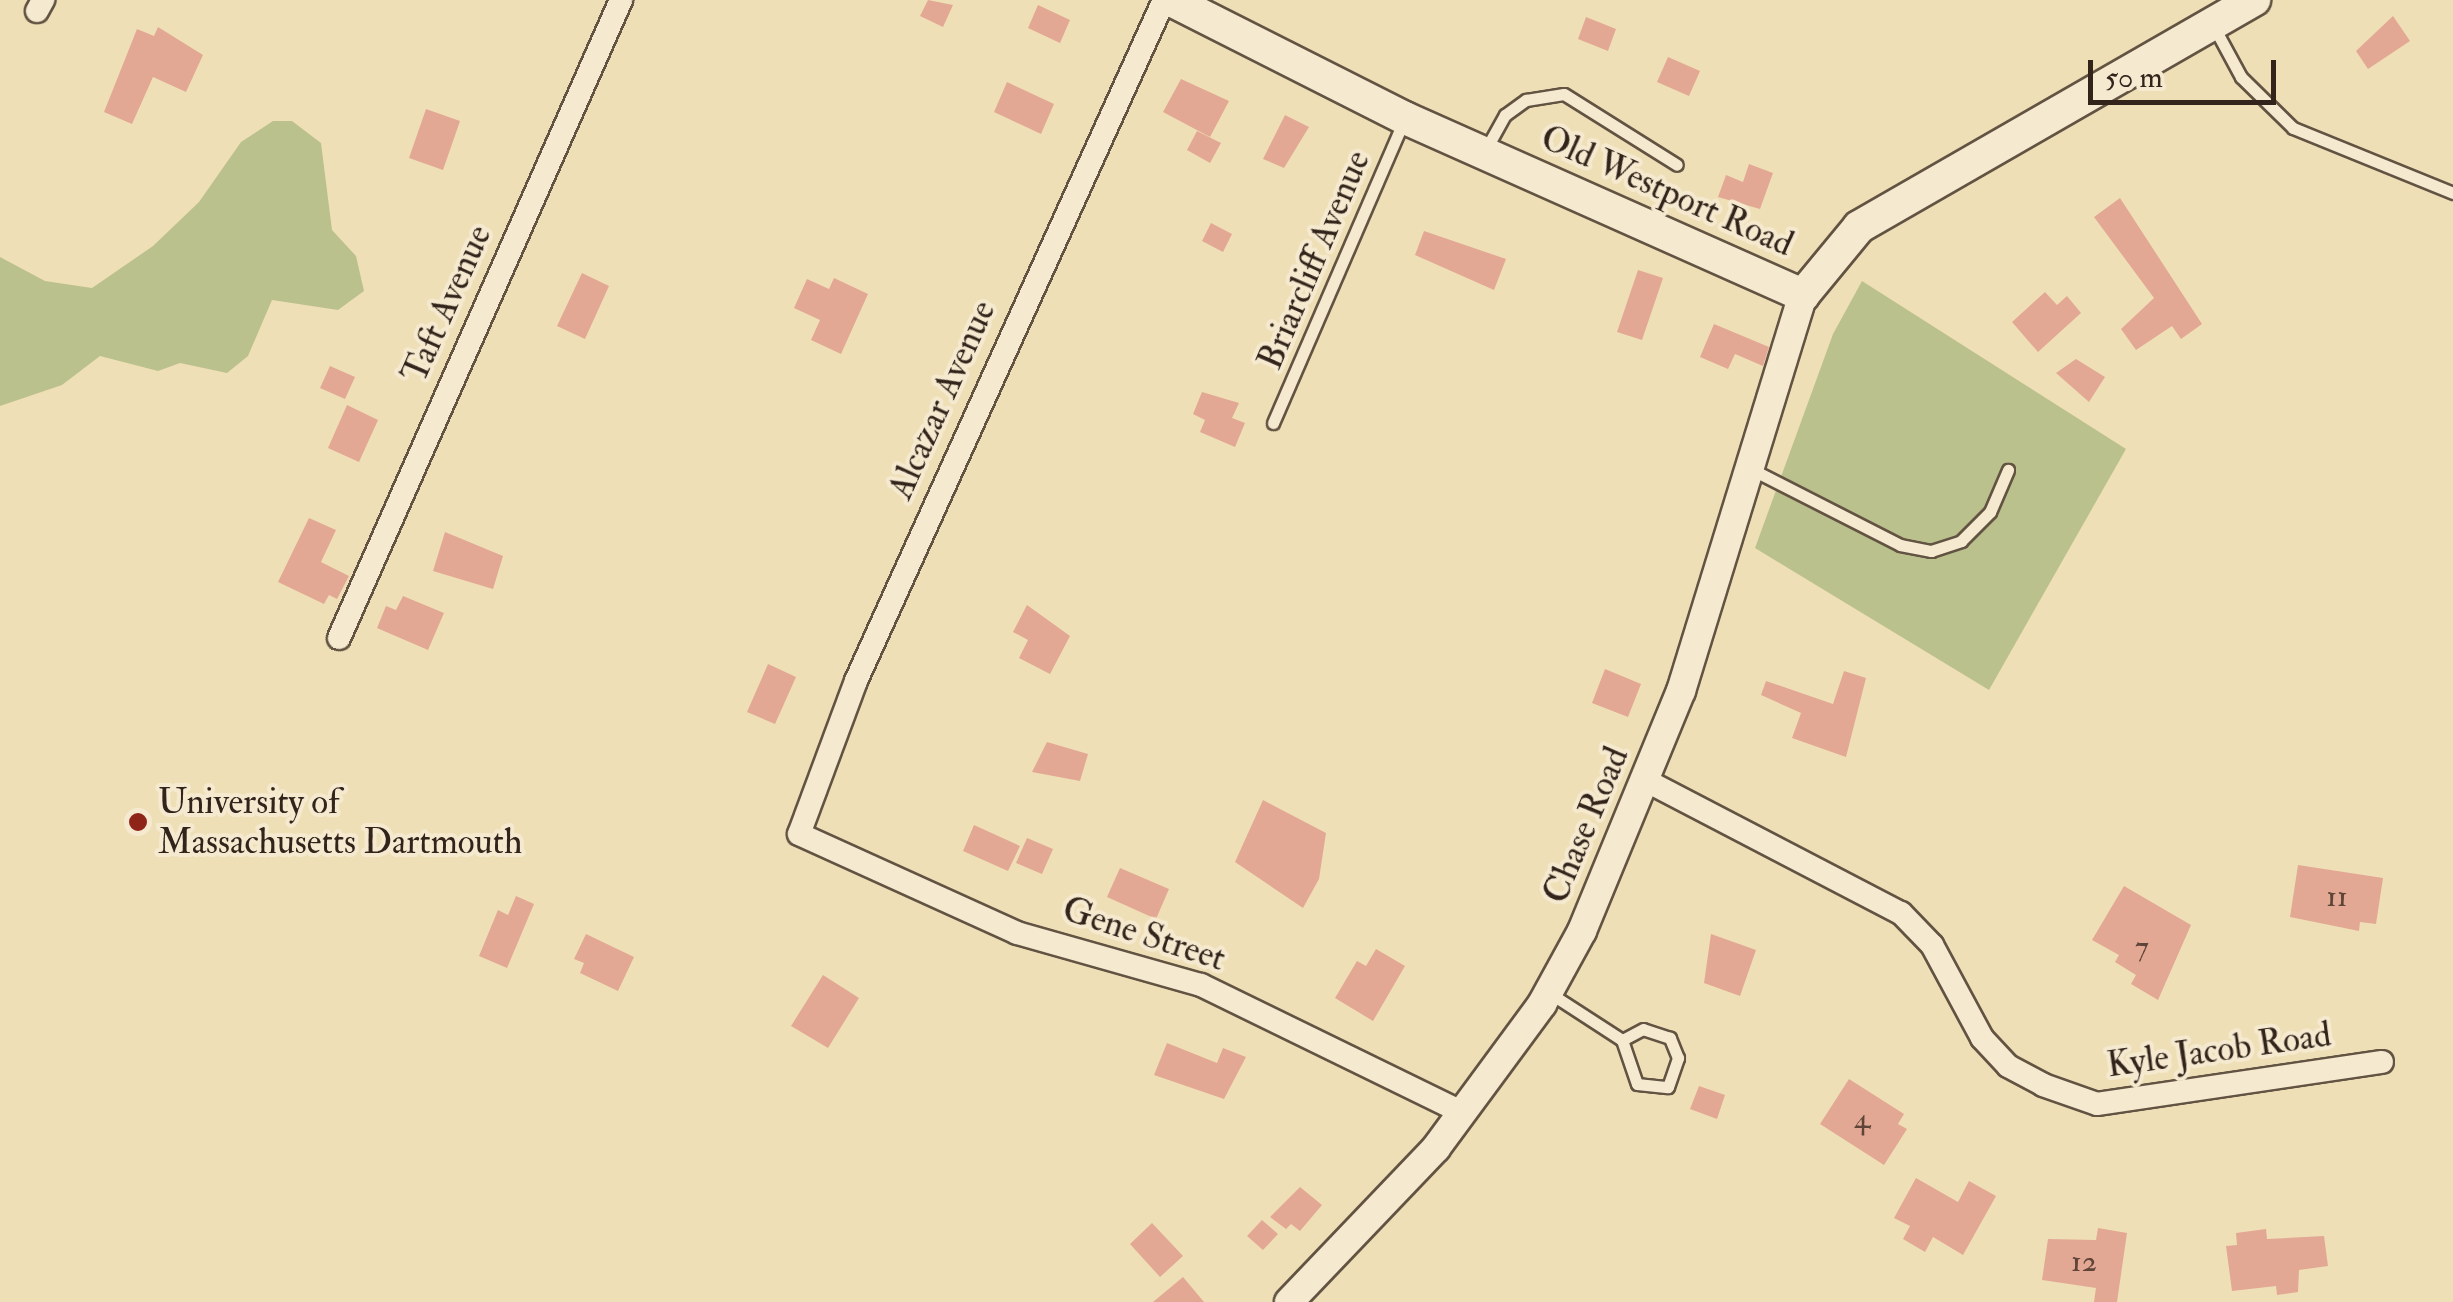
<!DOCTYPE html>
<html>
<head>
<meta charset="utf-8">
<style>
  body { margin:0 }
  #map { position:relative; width:2453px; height:1302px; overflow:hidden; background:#efdfb7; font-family:"IM FELL Double Pica",serif }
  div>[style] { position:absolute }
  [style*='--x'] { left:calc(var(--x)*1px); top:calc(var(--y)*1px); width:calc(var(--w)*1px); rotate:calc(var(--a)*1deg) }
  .green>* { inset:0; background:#bbc18d }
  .building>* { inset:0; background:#e3a893 }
  .roads { filter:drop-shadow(2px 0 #625342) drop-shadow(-2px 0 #625342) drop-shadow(0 2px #625342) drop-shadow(0 -2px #625342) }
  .service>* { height:11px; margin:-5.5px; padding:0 5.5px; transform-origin:5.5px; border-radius:5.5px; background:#f5ead0 }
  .minor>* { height:22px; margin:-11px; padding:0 11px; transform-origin:11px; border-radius:11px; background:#f5ead0 }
  .tertiary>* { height:28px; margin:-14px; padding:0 14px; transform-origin:14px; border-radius:14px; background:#f5ead0 }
  .secondary>* { height:32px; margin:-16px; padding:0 16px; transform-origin:16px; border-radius:16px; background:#f5ead0 }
  .dots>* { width:28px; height:28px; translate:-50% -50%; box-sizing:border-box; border:5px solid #f5ead0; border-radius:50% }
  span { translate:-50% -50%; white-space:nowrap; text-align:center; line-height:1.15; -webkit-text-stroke:8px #f5ead0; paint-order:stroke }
  .number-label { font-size:30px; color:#5f4539 }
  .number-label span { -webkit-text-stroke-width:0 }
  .street-label { font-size:35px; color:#33241b }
  .poi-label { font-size:35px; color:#33241b }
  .left { translate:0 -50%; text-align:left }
  .scale { position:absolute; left:2088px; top:60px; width:188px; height:45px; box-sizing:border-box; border:5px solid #33241b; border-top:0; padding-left:12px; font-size:30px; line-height:35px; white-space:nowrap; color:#33241b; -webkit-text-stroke:8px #f5ead0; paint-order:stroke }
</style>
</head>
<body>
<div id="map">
  <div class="green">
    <div style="clip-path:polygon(273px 121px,292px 121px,321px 143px,332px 230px,356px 256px,364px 291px,338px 310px,272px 300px,248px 356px,227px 373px,180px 363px,158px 371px,100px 356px,62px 385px,0 406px,0 257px,45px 281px,92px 288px,153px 246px,199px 202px,241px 142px)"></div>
    <div style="clip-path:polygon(1862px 281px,2126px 449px,1989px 690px,1755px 548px,1833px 334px)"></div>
  </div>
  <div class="building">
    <div style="clip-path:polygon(928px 0,953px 5px,943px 27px,920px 16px)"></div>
    <div style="clip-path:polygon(1038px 5px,1070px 20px,1060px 43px,1028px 28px)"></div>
    <div style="clip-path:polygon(2393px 16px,2410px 41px,2368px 69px,2356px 51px)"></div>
    <div style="clip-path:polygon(1586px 17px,1616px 29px,1608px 51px,1578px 39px)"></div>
    <div style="clip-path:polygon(158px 27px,203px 55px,186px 92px,153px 77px,132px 124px,104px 112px,137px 29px,154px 36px)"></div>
    <div style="clip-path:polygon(1668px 57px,1700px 71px,1689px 96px,1657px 82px)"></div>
    <div style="clip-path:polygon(1181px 79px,1229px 101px,1210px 137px,1163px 112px)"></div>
    <div style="clip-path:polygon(1007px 82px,1054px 104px,1041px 134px,994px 112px)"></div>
    <div style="clip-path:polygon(426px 109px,460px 121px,443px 170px,409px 158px)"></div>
    <div style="clip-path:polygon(1285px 115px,1309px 127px,1284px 168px,1263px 159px)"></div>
    <div style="clip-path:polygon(1197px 131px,1221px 143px,1210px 163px,1187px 150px)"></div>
    <div style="clip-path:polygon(1749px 164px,1773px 173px,1760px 209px,1718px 197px,1726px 175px,1743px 182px)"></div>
    <div style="clip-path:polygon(2120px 198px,2202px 324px,2181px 339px,2172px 326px,2136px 350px,2121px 329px,2154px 298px,2094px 217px)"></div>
    <div style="clip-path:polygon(1211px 223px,1232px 234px,1223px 252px,1202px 241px)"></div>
    <div style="clip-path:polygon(1424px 231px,1506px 259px,1494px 290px,1415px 255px)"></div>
    <div style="clip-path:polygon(1638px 270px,1663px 278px,1642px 340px,1617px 332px)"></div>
    <div style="clip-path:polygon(582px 273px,609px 286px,585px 339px,557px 326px)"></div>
    <div style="clip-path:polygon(834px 278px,868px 294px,841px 354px,811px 340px,820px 320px,794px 308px,807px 279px,829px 289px)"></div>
    <div style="clip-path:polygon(2045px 292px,2057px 305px,2067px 296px,2081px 313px,2038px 352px,2012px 322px)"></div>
    <div style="clip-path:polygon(1714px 324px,1769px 347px,1763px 366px,1735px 354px,1728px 369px,1700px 357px)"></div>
    <div style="clip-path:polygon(2076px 359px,2105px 377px,2089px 402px,2056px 373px)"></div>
    <div style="clip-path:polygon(330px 366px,355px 377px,345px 399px,320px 388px)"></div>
    <div style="clip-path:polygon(1202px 392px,1239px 403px,1232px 418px,1245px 423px,1235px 447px,1200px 432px,1205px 420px,1193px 414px)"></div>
    <div style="clip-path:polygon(347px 405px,378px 420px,359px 462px,328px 448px)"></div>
    <div style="clip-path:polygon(309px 518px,336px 530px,321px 562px,349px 576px,337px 599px,329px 595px,324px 604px,278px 582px)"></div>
    <div style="clip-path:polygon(445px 532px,503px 556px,493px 589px,433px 571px)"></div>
    <div style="clip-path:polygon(403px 596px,444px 613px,428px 650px,377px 628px,386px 606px,396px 610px)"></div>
    <div style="clip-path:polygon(1027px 605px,1070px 636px,1050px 674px,1019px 658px,1028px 640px,1013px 632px)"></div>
    <div style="clip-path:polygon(768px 664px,796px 677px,775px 724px,747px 712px)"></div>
    <div style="clip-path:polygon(1605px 669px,1641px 684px,1628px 717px,1592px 703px)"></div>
    <div style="clip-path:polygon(1844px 671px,1866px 678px,1846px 757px,1792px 738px,1801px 713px,1761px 695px,1766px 681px,1833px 704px)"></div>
    <div style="clip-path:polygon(1047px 742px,1088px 754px,1080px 781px,1032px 772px)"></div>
    <div style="clip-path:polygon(1263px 800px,1326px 833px,1319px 879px,1303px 908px,1235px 862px)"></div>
    <div style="clip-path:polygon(974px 825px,1020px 846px,1008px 871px,963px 851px)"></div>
    <div style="clip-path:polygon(1027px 838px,1053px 849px,1042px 874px,1016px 863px)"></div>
    <div style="clip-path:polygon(2298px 865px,2383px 878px,2376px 924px,2360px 922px,2359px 931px,2290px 917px)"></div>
    <div style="clip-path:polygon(1120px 868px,1169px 889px,1156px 919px,1107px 897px)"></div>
    <div style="clip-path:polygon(2124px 886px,2191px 925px,2158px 1000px,2131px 984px,2136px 975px,2115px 962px,2119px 955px,2092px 940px)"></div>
    <div style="clip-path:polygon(516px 896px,534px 904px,507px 968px,479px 956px,498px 910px,508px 915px)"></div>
    <div style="clip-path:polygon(586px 934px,634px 957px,618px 991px,580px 973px,584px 963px,574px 959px)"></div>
    <div style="clip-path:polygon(1711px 934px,1756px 950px,1740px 996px,1704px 983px)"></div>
    <div style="clip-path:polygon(1376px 949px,1405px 966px,1373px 1021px,1335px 998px,1357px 961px,1366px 966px)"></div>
    <div style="clip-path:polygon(823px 975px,859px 998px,828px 1048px,791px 1026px)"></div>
    <div style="clip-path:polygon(1167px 1043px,1217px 1063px,1223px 1048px,1246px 1057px,1224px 1099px,1154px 1075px)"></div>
    <div style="clip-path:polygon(1849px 1079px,1904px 1114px,1898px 1124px,1907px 1129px,1884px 1165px,1820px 1124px)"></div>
    <div style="clip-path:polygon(1699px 1086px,1725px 1095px,1717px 1119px,1690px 1109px)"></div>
    <div style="clip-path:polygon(1916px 1178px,1958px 1202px,1969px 1181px,1996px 1196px,1963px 1255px,1933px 1237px,1925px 1252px,1903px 1239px,1910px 1226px,1894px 1218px)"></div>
    <div style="clip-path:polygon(1300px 1187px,1322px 1205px,1300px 1231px,1291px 1224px,1286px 1229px,1270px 1217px)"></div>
    <div style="clip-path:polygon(1262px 1220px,1278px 1234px,1263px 1250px,1247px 1236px)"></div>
    <div style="clip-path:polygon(1152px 1223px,1183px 1256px,1160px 1277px,1130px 1244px)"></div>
    <div style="clip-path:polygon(2098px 1228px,2127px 1233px,2117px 1302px,2094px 1302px,2096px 1288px,2042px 1280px,2048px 1239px,2096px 1240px)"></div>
    <div style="clip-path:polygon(2266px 1229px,2267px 1239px,2324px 1236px,2328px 1266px,2299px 1270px,2298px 1292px,2277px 1295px,2276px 1286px,2232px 1291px,2226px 1246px,2237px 1245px,2236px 1233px)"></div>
    <div style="clip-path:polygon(1183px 1277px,1204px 1302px,1153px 1302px)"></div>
  </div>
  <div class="roads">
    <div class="service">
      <div style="--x:2214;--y:27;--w:57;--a:61.6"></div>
      <div style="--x:2241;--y:77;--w:73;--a:44.4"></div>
      <div style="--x:2293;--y:128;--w:173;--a:22.1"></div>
      <div style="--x:1486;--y:149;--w:39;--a:-61"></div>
      <div style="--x:1505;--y:115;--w:26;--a:-36"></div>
      <div style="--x:1526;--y:100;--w:38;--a:-9"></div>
      <div style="--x:1564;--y:94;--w:133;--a:32.1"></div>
      <div style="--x:1273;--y:423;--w:328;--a:-66.6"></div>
      <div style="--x:1753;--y:470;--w:165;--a:27"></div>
      <div style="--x:1900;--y:545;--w:32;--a:11"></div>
      <div style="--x:1931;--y:551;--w:32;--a:-18"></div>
      <div style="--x:1961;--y:541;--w:41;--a:-45"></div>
      <div style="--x:1990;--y:512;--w:46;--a:-66.8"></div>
      <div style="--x:1548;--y:992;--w:88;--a:33"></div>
      <div style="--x:1622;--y:1040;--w:46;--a:71.2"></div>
      <div style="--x:1637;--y:1084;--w:31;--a:6"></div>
      <div style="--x:1668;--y:1087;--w:31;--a:-71"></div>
      <div style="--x:1678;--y:1058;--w:22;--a:-112"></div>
      <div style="--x:1670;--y:1038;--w:28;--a:-162"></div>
      <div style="--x:1643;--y:1029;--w:24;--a:152"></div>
    </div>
    <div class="minor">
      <div style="--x:1164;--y:0;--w:747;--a:114.34"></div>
      <div style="--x:856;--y:681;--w:163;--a:110.4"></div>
      <div style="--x:799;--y:834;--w:239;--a:24.4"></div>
      <div style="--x:1017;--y:933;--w:191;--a:15.8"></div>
      <div style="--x:1201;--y:985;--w:292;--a:26"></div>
      <div style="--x:37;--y:11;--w:13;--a:-61"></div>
      <div style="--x:339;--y:638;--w:698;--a:-66.15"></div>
      <div style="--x:1647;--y:781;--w:286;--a:27.5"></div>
      <div style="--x:1901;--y:913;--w:45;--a:45.9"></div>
      <div style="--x:1932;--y:945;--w:106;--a:61.7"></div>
      <div style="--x:1982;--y:1038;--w:38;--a:47"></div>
      <div style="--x:2008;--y:1066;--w:40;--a:28"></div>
      <div style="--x:2043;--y:1085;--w:57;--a:19.4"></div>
      <div style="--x:2097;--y:1104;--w:288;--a:-8.4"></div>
    </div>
    <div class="tertiary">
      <div style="--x:1289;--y:1302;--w:213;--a:-46.3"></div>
      <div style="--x:1436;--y:1148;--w:179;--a:-53.6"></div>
      <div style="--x:1542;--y:1004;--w:83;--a:-61.3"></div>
      <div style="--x:1582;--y:931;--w:260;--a:-67.6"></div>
      <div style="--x:1681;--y:691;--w:414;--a:-72.9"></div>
    </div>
    <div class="secondary">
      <div style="--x:1171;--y:0;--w:262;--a:26.8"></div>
      <div style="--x:1405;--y:118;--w:436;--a:24"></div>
      <div style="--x:1803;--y:295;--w:88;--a:-50.5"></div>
      <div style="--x:1859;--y:227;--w:456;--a:-29.9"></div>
    </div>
  </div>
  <div class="dots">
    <div style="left:138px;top:822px;background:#8f2418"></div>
  </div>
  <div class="number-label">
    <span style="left:2337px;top:897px">11</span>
    <span style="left:2142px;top:947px">7</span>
    <span style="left:1862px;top:1119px">4</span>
    <span style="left:2084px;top:1262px">12</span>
  </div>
  <div class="street-label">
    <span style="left:1667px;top:191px;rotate:24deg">Old Westport Road</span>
    <span style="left:1314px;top:260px;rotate:-67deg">Briarcliff Avenue</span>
    <span style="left:447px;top:304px;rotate:-66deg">Taft Avenue</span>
    <span style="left:942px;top:400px;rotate:-66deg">Alcazar Avenue</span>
    <span style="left:1586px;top:825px;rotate:-67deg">Chase Road</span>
    <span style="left:1144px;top:934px;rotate:18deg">Gene Street</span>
    <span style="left:2219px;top:1050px;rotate:-8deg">Kyle Jacob Road</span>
  </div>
  <div class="poi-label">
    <span class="left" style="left:158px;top:822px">University of<br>Massachusetts Dartmouth</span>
  </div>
  <div class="scale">50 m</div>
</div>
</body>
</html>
